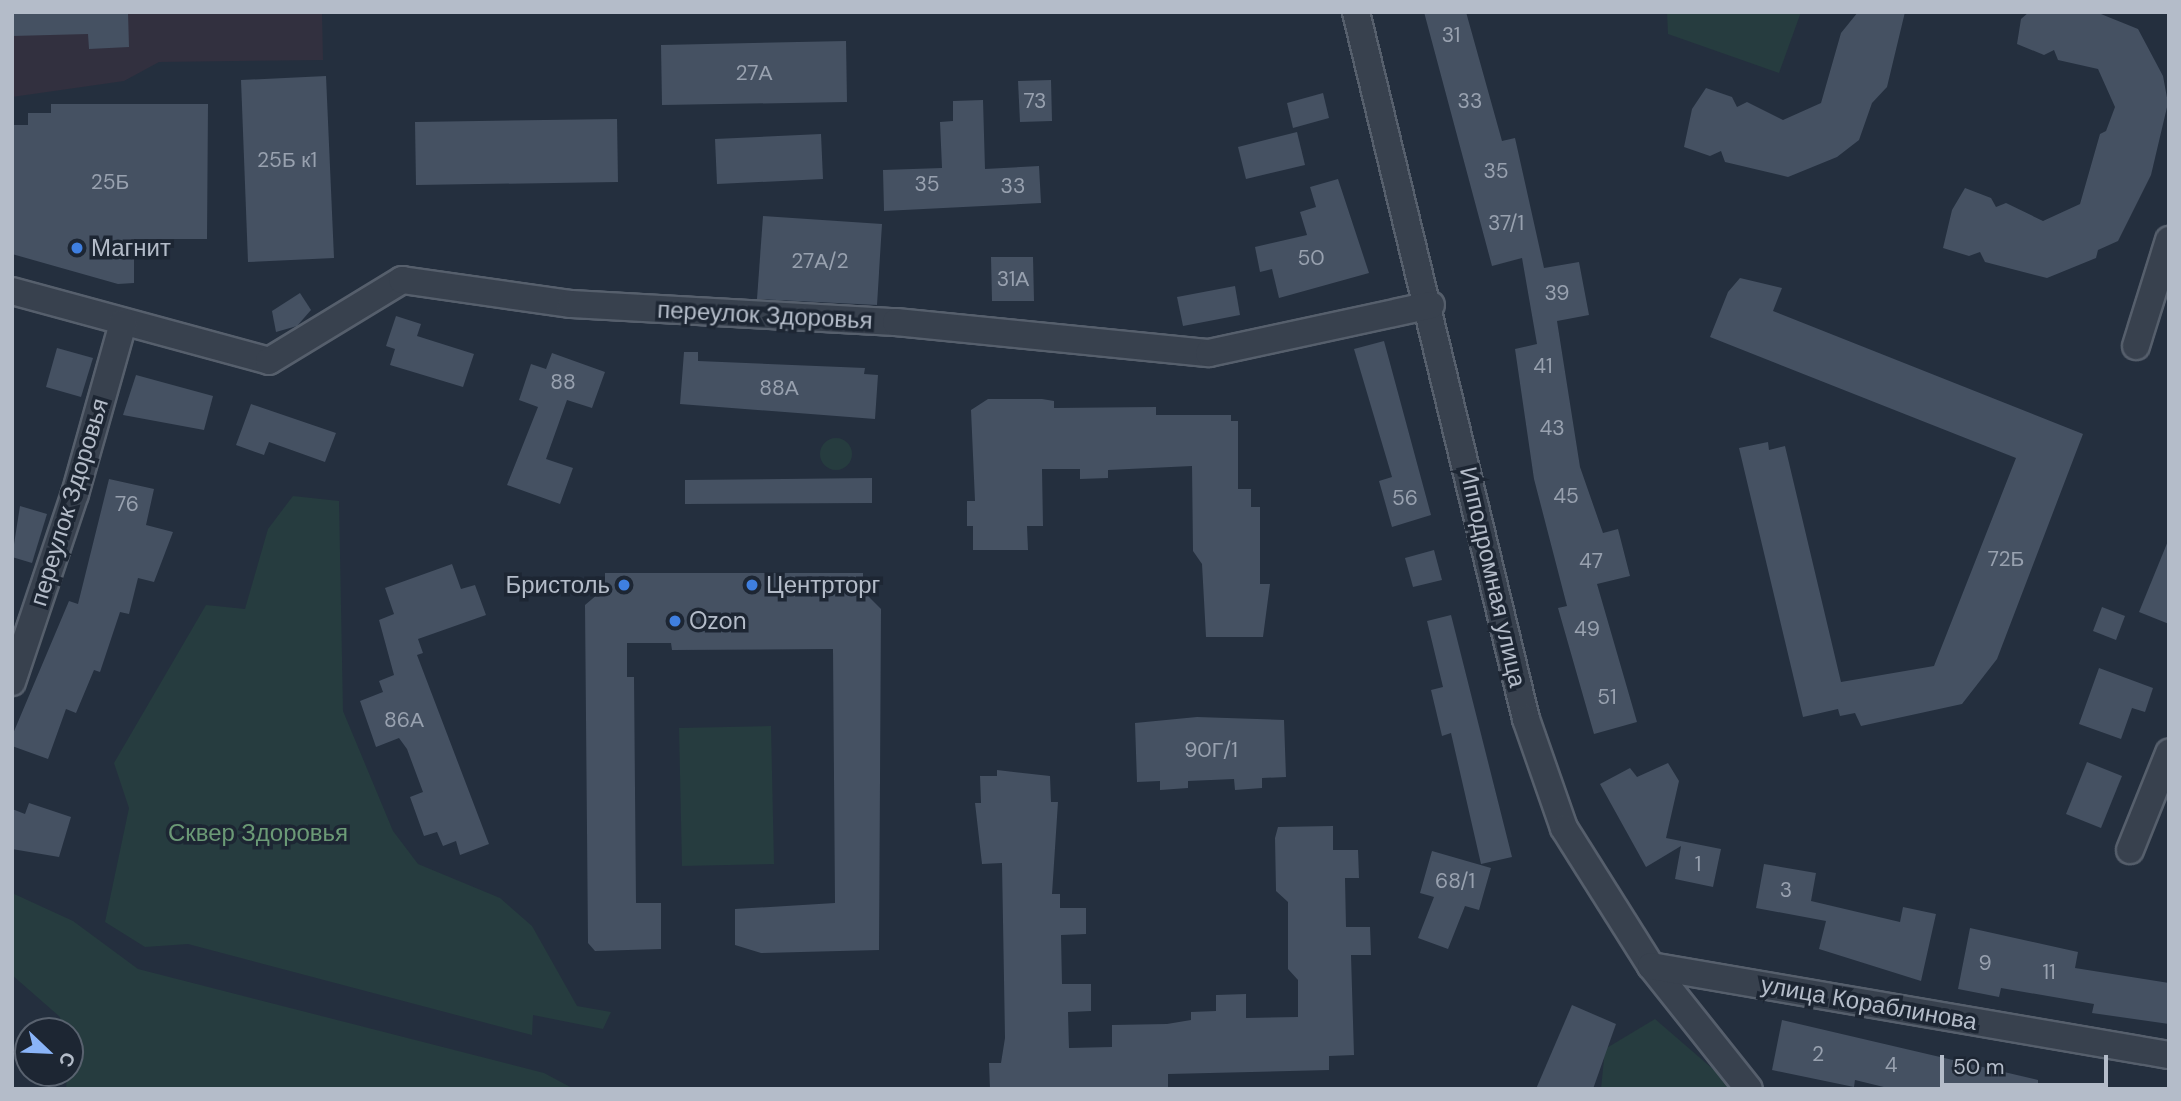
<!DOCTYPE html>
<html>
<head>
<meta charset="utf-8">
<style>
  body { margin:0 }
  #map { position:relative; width:2181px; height:1101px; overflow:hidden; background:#242f3e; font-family:"DM Sans",sans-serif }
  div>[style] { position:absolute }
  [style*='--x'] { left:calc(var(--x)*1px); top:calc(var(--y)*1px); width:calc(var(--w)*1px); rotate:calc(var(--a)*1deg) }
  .medical>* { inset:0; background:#32303f }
  .green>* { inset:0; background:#263c3f }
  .round { border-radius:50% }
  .building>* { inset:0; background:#455162 }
  .roads { filter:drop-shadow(2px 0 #565f6c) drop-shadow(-2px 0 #565f6c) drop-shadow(0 2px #565f6c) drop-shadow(0 -2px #565f6c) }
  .minor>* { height:26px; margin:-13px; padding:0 13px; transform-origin:13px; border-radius:13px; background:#38414e }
  .dots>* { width:19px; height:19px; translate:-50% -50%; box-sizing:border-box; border:4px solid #1d2633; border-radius:50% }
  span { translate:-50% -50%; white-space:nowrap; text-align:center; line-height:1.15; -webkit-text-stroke:7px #1d2633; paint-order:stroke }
  .number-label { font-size:21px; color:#98a1af }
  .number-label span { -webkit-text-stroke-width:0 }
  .poi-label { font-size:24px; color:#b4bcc9 }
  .left { translate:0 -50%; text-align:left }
  .right { translate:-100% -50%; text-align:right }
  .street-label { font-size:24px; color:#b4bcc9 }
  .park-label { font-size:24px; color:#6b9a76 }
  .frame { position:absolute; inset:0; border:14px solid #b4bcc9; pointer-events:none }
  .north { position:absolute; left:14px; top:1017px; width:70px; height:70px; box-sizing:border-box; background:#1d2633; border:2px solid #59626f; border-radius:50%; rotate:113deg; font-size:19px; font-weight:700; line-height:28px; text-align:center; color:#b4bcc9 }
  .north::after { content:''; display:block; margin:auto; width:24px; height:32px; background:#8ab4f8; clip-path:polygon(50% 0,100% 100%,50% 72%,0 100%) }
  .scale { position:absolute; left:1940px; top:1055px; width:168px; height:32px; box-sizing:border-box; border:4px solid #b4bcc9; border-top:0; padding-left:9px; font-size:21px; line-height:24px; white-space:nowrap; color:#b4bcc9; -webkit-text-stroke:5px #1d2633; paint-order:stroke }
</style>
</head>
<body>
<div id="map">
  <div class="medical">
    <div style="clip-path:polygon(12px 12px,322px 12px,323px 60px,159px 62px,124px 81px,12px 97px)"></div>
  </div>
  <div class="green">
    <div style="clip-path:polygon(1667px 12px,1801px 12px,1779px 73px,1668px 34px)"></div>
    <div class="round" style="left:820px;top:438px;width:32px;height:32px"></div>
    <div style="clip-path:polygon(293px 496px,339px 501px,343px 711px,393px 831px,418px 864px,500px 898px,532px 926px,577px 1006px,611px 1012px,603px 1029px,533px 1015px,532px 1035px,188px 944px,145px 947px,105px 922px,129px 808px,114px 763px,206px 605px,245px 609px,268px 529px)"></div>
    <div style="clip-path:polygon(771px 726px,774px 864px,682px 866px,679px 728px)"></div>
    <div style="clip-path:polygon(12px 893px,73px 921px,138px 969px,544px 1073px,574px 1089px,66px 1089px,70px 1031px,61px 1031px,60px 1017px,12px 975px)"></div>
    <div style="clip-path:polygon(1655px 1019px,1736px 1089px,1601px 1089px,1605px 1049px)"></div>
  </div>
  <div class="building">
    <div style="clip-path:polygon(12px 12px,128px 12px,129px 47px,89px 49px,88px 34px,12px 36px)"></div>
    <div style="clip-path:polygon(1424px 12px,1466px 12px,1502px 141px,1515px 138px,1544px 268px,1579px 262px,1589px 315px,1557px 321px,1580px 467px,1603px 533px,1618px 529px,1630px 576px,1597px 584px,1637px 722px,1594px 734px,1558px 608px,1567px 606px,1534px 479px,1515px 349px,1537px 344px,1522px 258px,1492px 266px)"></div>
    <div style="clip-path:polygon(1858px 12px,1905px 12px,1887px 87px,1872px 103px,1859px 140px,1837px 157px,1788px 177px,1725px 162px,1721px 151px,1710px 156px,1684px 147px,1692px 109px,1706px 88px,1732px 97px,1737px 107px,1747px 102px,1783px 120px,1821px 103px,1841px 33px)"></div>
    <div style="clip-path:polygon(2029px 12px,2096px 12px,2138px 29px,2163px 76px,2168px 103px,2151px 175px,2118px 241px,2098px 250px,2096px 258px,2047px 278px,1985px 262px,1980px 252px,1969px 256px,1943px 248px,1952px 210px,1965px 188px,1991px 198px,1996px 207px,2006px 203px,2043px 221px,2080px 204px,2100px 134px,2106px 131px,2115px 107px,2098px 69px,2058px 60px,2054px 50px,2044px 55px,2017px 44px,2021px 19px)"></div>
    <div style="clip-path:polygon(846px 41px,847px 102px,662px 105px,661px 45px)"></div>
    <div style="clip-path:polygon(326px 76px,334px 258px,248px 262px,241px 80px)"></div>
    <div style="clip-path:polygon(1051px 80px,1052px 121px,1020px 122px,1018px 81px)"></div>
    <div style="clip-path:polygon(1323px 93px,1329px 118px,1293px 128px,1287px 103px)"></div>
    <div style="clip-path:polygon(983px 100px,985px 169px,1039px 166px,1041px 203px,884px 211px,883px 170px,942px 168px,940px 122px,953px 121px,953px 101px)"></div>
    <div style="clip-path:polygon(51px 104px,208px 104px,207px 239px,134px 239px,134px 283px,118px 284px,12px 254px,12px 125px,28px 125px,28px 113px,51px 113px)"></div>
    <div style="clip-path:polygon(617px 119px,618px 182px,416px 185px,415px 122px)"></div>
    <div style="clip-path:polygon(1297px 132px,1305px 165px,1246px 179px,1238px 147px)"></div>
    <div style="clip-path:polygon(821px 134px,823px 179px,717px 184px,715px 139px)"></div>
    <div style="clip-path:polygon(1338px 179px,1369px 273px,1279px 298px,1272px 269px,1260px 272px,1255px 247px,1307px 235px,1300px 212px,1316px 207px,1310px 187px)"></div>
    <div style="clip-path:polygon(763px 216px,882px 224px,877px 305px,757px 299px)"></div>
    <div style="clip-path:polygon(991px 257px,1033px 257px,1034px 301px,992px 301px)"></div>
    <div style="clip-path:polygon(1740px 278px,1782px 288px,1773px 311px,2083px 434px,1997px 659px,1962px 704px,1861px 726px,1855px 713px,1840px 716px,1838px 709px,1803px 717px,1739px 448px,1768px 442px,1769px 450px,1785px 446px,1841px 682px,1934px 666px,2016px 458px,1710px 337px,1728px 292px)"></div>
    <div style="clip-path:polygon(1235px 286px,1240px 315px,1183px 326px,1177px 297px)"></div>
    <div style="clip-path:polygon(300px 293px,311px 310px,297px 326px,276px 332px,272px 311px)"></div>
    <div style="clip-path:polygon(396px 316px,421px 324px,417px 336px,474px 354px,463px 387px,390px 365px,395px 349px,386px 346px)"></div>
    <div style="clip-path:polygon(1384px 341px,1431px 515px,1392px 527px,1379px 481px,1392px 477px,1354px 349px)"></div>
    <div style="clip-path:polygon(57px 348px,93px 358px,81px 397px,46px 387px)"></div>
    <div style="clip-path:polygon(684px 352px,698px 352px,698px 361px,865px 368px,864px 374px,878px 375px,875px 419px,680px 404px)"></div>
    <div style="clip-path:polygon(552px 353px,605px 372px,592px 408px,567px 400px,546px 459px,573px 468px,560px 504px,507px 485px,538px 407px,519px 400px,531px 364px,546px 369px)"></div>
    <div style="clip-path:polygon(136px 375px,213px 396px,204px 430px,123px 415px)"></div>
    <div style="clip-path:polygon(988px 399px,1042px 399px,1054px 401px,1054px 408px,1156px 407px,1156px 415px,1231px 415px,1231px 421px,1238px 421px,1238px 489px,1251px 489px,1251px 507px,1260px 507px,1260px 584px,1270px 584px,1263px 637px,1206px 637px,1202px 564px,1193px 551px,1192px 466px,1108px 470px,1108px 478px,1080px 479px,1080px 469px,1042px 469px,1043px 526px,1027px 526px,1028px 550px,973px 550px,973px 526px,967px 526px,967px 501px,975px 501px,971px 410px)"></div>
    <div style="clip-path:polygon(251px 404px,336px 433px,325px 462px,269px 442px,264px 455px,236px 445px)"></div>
    <div style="clip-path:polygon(872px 478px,872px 503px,685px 504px,685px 480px)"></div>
    <div style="clip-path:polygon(109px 479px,154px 489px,146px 525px,173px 532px,154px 582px,138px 578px,129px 614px,120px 612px,100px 672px,94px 670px,76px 713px,66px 709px,48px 759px,12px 746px,12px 736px,69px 601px,78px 604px)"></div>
    <div style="clip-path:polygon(20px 506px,47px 514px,32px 563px,12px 557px)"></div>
    <div style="clip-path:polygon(2168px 541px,2169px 541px,2169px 624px,2139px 612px)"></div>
    <div style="clip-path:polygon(1434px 550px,1442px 580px,1413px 587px,1405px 558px)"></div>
    <div style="clip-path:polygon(452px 564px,461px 589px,475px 585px,486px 615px,418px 639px,423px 653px,417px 655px,489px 844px,460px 855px,456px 841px,443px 846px,437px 832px,424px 836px,410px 797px,423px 792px,407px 749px,399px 738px,376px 747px,360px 701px,383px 692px,379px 681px,394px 675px,379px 620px,394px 614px,385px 588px)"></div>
    <div style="clip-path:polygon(605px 573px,863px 573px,863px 591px,881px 609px,879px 950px,761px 953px,735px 945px,735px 909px,835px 903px,833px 649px,672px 650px,671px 643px,627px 643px,627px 677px,634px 677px,636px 903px,661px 903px,661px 949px,595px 951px,588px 943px,585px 605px,605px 588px)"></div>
    <div style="clip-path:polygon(2102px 607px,2125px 616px,2116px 640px,2093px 631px)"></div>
    <div style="clip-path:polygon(1451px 615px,1512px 857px,1481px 864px,1451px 733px,1442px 736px,1431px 690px,1443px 687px,1427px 621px)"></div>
    <div style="clip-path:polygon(2099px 668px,2153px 688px,2145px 712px,2132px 708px,2121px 739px,2079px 724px)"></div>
    <div style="clip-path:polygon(1197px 717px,1284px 720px,1286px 777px,1262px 778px,1262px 788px,1235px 790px,1234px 779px,1188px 781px,1188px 788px,1160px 790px,1160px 781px,1137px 782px,1135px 723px)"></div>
    <div style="clip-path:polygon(2087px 762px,2122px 776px,2101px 828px,2066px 814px)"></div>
    <div style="clip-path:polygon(1668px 763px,1679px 781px,1666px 838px,1721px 849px,1713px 887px,1675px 879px,1681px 846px,1646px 867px,1600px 784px,1630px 768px,1637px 777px)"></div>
    <div style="clip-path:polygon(997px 770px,1050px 776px,1051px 802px,1058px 802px,1052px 894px,1060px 894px,1060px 908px,1086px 908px,1086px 934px,1061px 935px,1062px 984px,1091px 984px,1091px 1011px,1068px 1012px,1069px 1048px,1112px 1047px,1112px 1025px,1167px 1024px,1191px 1020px,1191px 1012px,1216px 1011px,1216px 995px,1246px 994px,1246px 1018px,1298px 1017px,1298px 980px,1288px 969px,1288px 902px,1276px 891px,1275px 838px,1278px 827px,1333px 826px,1333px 850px,1358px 850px,1359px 878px,1345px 878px,1346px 927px,1370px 927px,1371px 955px,1351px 955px,1354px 1055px,1329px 1056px,1329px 1070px,1168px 1074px,1168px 1089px,990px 1089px,989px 1063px,1001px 1063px,1005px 1038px,1002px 863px,982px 864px,975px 803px,981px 803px,980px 776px,997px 776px)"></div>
    <div style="clip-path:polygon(29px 803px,71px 817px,59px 857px,12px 849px,12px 809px,25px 814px)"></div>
    <div style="clip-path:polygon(1432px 851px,1491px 868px,1479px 910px,1465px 906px,1448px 949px,1418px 938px,1434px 897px,1420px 893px)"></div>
    <div style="clip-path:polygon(1764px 864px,1816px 873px,1811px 901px,1900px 922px,1903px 907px,1936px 914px,1921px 981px,1819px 949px,1826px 921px,1756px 908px)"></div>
    <div style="clip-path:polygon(1970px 928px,2078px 952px,2075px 968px,2169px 983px,2169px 1024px,2092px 1013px,2094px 1004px,2001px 988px,1999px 997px,1958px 989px)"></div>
    <div style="clip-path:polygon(1572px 1005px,1616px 1024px,1593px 1089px,1536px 1089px)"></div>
    <div style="clip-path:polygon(1782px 1020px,2038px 1080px,2038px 1089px,1892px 1089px,1855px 1080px,1854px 1087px,1772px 1070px)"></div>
  </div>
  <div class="roads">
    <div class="minor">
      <div style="--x:1356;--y:12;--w:727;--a:76.48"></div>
      <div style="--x:1526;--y:719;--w:115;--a:70.8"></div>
      <div style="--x:1564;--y:828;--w:163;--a:57.8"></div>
      <div style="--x:1651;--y:966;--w:157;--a:51.5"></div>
      <div style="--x:12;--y:291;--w:266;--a:15.2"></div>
      <div style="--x:269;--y:361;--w:156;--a:-31.3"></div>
      <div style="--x:402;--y:280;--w:171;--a:8.1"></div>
      <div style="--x:571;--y:304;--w:325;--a:3.2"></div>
      <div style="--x:896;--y:322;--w:315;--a:5.7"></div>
      <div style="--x:1209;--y:353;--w:227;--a:-12.2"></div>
      <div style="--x:2136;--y:346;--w:111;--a:-72.7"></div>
      <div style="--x:12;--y:682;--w:198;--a:-71.5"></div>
      <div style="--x:75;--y:494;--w:178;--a:-74.3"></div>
      <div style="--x:2130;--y:850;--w:105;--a:-68.1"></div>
      <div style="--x:1651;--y:966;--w:526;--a:9.75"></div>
    </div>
  </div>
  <div class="dots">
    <div style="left:77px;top:248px;background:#3f7fe0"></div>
    <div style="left:624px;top:585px;background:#3f7fe0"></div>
    <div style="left:752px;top:585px;background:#3f7fe0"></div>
    <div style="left:675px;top:621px;background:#3f7fe0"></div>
  </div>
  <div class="number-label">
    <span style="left:1451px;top:35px">31</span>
    <span style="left:754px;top:73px">27А</span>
    <span style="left:1035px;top:101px">73</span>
    <span style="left:1470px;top:101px">33</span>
    <span style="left:287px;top:160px">25Б к1</span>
    <span style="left:1496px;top:171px">35</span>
    <span style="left:110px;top:182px">25Б</span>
    <span style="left:927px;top:184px">35</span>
    <span style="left:1013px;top:186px">33</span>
    <span style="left:1506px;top:223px">37/1</span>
    <span style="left:1311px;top:258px">50</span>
    <span style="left:820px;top:261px">27А/2</span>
    <span style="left:1013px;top:279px">31А</span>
    <span style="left:1557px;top:293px">39</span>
    <span style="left:1543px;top:366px">41</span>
    <span style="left:563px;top:382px">88</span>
    <span style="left:779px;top:388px">88А</span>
    <span style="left:1552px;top:428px">43</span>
    <span style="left:1566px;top:496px">45</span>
    <span style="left:1405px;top:498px">56</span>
    <span style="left:127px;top:504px">76</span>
    <span style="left:2006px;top:559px">72Б</span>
    <span style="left:1591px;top:561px">47</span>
    <span style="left:1587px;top:629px">49</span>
    <span style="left:1607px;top:697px">51</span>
    <span style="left:404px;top:720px">86А</span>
    <span style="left:1211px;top:750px">90Г/1</span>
    <span style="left:1698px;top:864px">1</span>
    <span style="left:1455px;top:881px">68/1</span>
    <span style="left:1786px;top:890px">3</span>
    <span style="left:1985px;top:963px">9</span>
    <span style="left:2049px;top:972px">11</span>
    <span style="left:1818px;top:1054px">2</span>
    <span style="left:1891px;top:1065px">4</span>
  </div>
  <div class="poi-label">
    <span class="left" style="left:91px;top:248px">Магнит</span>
    <span class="right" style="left:610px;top:585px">Бристоль</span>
    <span class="left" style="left:766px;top:585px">Центрторг</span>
    <span class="left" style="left:689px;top:621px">Ozon</span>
  </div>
  <div class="street-label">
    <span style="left:765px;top:315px;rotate:3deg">переулок Здоровья</span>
    <span style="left:69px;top:502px;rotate:-73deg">переулок Здоровья</span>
    <span style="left:1493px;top:577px;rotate:77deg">Ипподромная улица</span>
    <span style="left:1869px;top:1003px;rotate:10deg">улица Кораблинова</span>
  </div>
  <div class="park-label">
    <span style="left:258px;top:833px">Сквер Здоровья</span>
  </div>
  <div class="frame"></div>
  <div class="north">С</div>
  <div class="scale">50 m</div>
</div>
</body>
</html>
